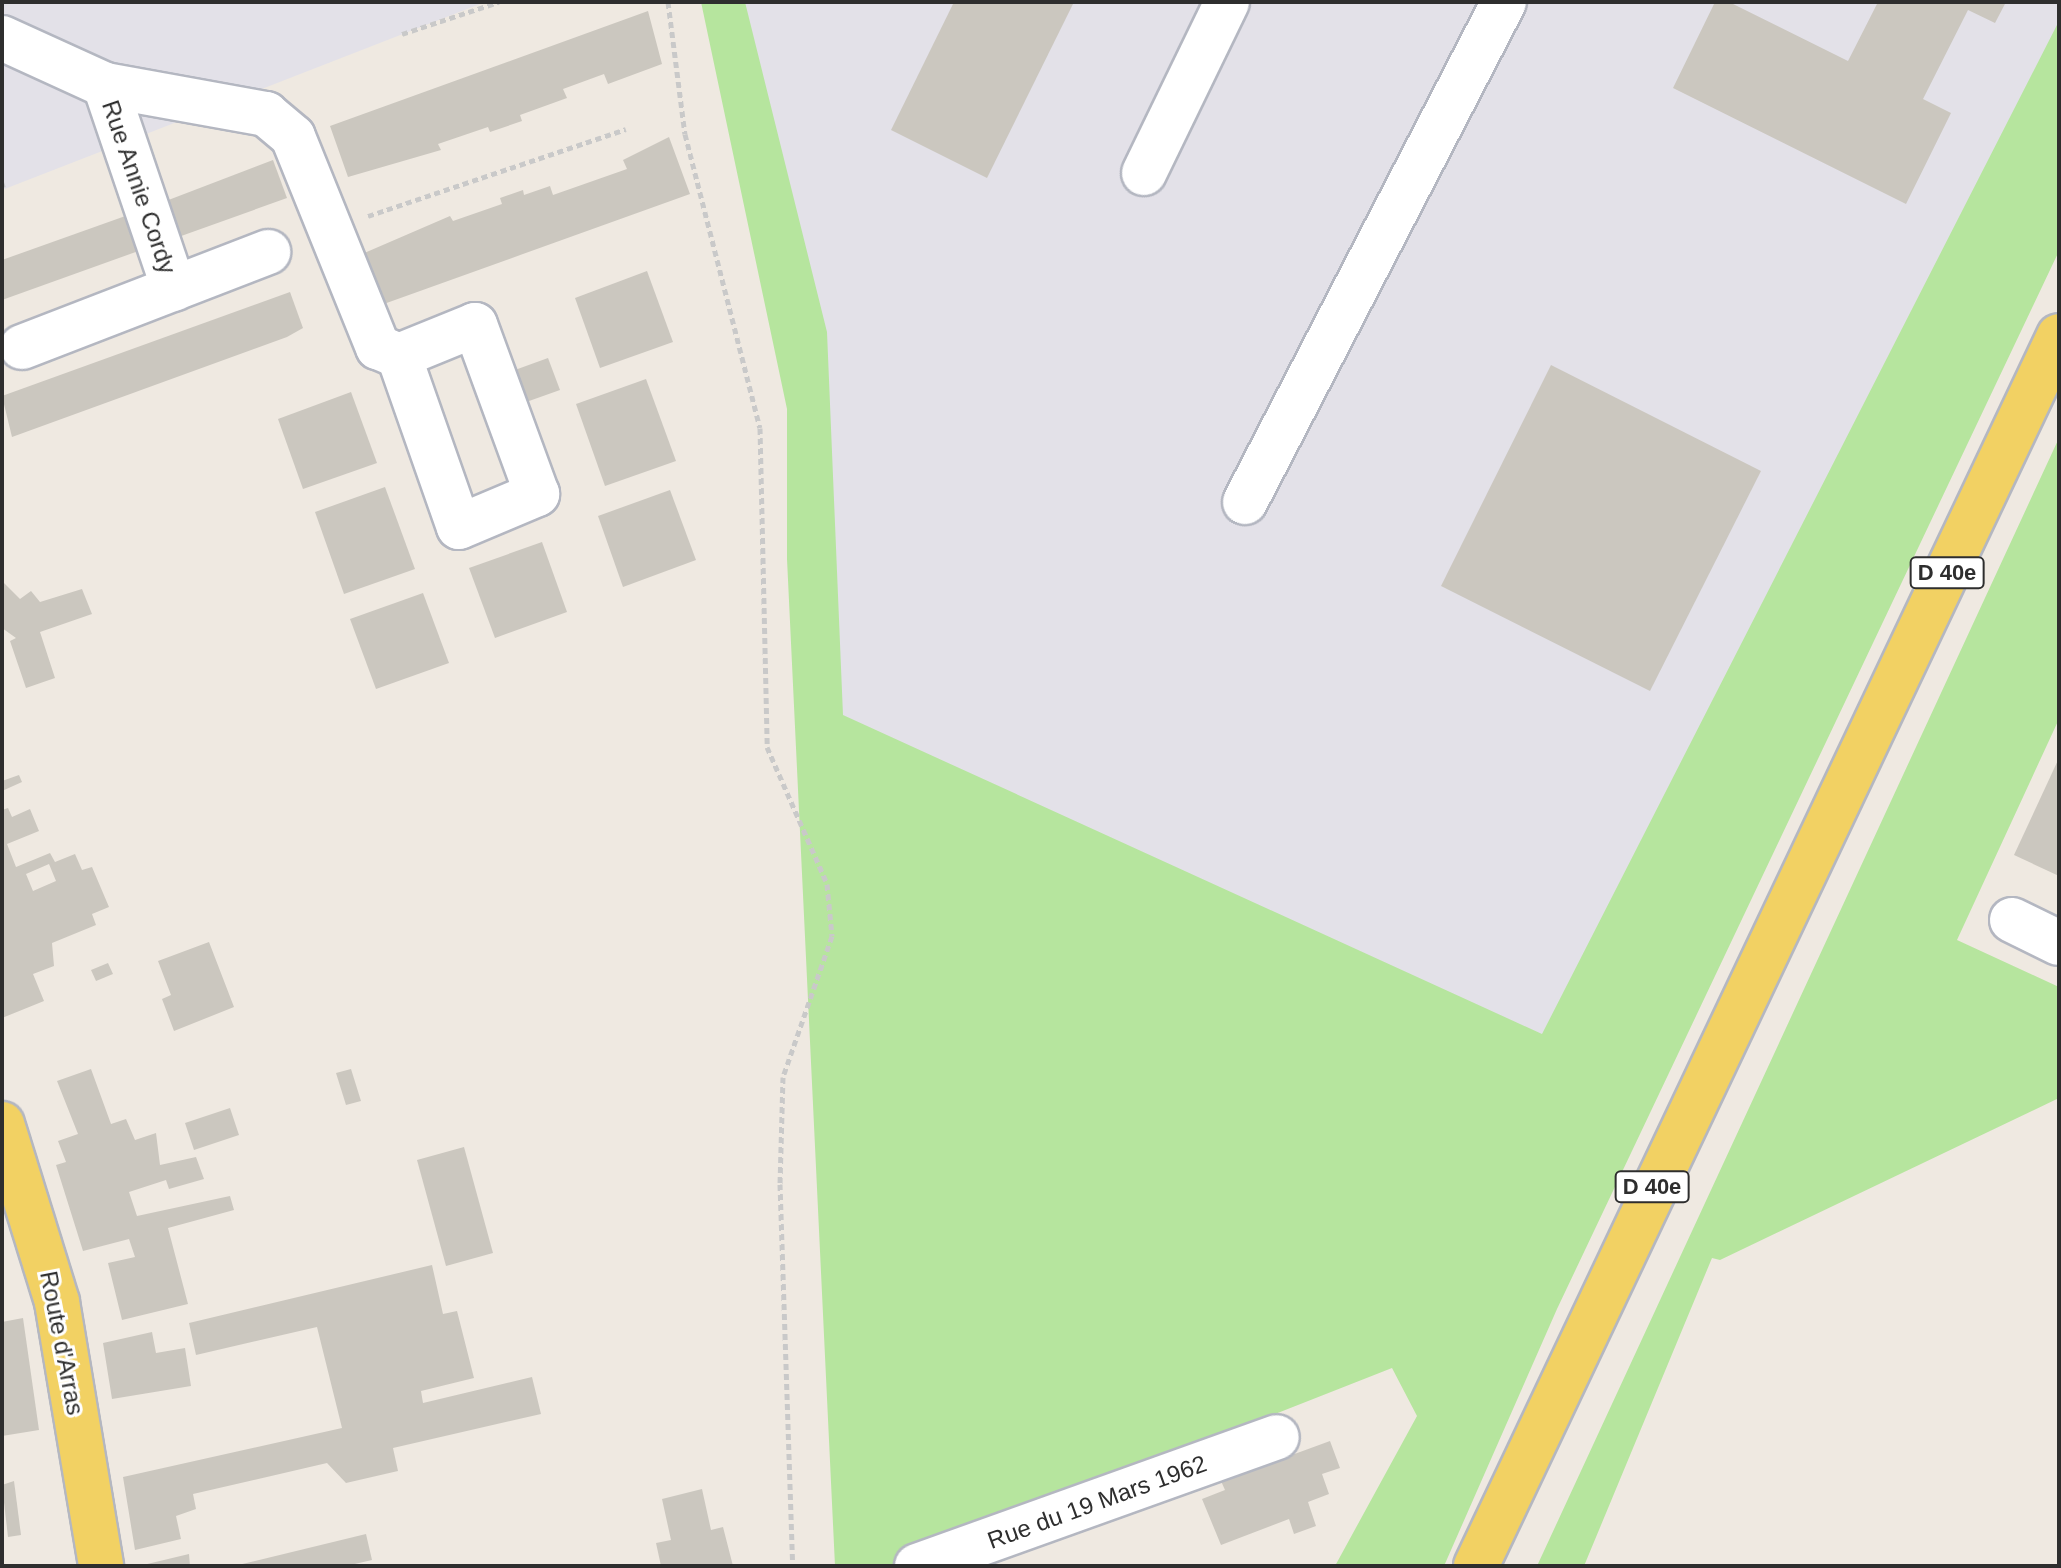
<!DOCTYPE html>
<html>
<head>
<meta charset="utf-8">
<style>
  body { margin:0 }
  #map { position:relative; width:2061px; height:1568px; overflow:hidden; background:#efe9e1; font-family:Helvetica,sans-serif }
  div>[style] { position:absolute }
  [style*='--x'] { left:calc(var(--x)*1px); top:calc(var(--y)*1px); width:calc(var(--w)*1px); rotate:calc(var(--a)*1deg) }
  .industrial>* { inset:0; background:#e3e1e8 }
  .green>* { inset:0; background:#b6e59e }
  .building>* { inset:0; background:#cbc7bf }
  .path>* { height:5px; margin-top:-2.5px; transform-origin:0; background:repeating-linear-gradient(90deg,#c9c9c9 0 6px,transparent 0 10px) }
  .roads { filter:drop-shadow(2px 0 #b4b7c1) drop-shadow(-2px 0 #b4b7c1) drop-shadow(0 2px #b4b7c1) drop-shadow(0 -2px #b4b7c1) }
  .minor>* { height:44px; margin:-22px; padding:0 22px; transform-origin:22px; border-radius:22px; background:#fff }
  .major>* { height:44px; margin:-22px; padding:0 22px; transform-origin:22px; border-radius:22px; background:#f2d163 }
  span { translate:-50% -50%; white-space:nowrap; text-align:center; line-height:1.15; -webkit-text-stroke:6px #fff; paint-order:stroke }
  .shield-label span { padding:2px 6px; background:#fff; border:2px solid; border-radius:6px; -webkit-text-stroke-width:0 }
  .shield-label { font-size:22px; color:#2e2e2e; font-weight:700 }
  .street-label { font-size:24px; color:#2e2e2e }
  .frame { position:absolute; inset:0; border:4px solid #2e2e2e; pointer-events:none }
</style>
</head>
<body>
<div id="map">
  <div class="industrial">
    <div style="clip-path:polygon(2px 2px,485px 2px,2px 190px)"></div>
    <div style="clip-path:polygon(735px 2px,2059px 2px,2059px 105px,1551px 1077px,826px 724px,817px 347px)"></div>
  </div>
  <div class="green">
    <div style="clip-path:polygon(701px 2px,745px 2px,827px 332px,843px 715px,1542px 1034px,2059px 21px,2059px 251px,1557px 1309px,1444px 1566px,1335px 1566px,1417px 1416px,1392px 1368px,890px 1566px,835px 1566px,787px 559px,787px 409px)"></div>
    <div style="clip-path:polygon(2059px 438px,2059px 719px,1957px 940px,2059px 987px,2059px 1098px,1720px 1260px,1712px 1258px,1584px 1566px,1537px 1566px)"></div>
  </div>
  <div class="building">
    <div style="clip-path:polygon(954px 2px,1074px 2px,987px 178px,891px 130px)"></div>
    <div style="clip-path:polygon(1715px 2px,1729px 2px,1848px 61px,1878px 2px,2006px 2px,1995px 23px,1968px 10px,1923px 99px,1951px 113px,1906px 204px,1673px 88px)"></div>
    <div style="clip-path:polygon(648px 11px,662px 64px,608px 84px,604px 74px,563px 89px,567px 98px,520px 115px,522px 121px,490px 132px,488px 127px,438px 144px,441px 150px,348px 177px,330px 126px)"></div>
    <div style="clip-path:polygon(669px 137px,690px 194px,381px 305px,362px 254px,450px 216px,453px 221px,502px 204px,500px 198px,523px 190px,524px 195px,550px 186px,553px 195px,627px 169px,623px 160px)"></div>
    <div style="clip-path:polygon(273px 160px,287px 198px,170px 240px,158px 204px)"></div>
    <div style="clip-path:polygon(131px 214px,144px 249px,2px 300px,2px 260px)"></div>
    <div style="clip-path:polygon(647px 271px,673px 342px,600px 368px,575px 298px)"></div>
    <div style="clip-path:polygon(290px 292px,303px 328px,287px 337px,12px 437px,2px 396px)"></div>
    <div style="clip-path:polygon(548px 358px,560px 390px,515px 406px,504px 374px)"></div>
    <div style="clip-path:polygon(1551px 365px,1761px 471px,1650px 691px,1441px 586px)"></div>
    <div style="clip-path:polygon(646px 379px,676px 461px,605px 486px,576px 404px)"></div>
    <div style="clip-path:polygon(351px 392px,377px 463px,303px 489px,278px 419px)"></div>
    <div style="clip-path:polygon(385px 487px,415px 569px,344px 594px,315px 512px)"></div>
    <div style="clip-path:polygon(670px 490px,696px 560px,623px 587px,598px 516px)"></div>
    <div style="clip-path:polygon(542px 542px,567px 612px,495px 638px,469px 568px)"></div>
    <div style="clip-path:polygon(2px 581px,20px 599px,31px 591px,40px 602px,82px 589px,92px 614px,40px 632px,55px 678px,26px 688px,10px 641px,16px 638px,2px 628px)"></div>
    <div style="clip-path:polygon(423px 593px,449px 663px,376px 689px,350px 619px)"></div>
    <div style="clip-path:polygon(2059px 758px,2059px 876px,2014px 855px)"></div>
    <div style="clip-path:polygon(19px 775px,22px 782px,2px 791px,2px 781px)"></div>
    <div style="clip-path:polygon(evenodd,8px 808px,12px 817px,30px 809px,39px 831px,7px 844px,16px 867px,50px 853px,55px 862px,75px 854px,82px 870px,92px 867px,109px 907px,92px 914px,96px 925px,52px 943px,54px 966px,33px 974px,44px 1001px,2px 1018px,2px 810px,8px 808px,49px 864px,56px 881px,33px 891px,26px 874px,49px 864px)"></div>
    <div style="clip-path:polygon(209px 942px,234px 1007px,174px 1031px,162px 999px,171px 995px,158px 961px)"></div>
    <div style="clip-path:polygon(108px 963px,113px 974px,96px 981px,91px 970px)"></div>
    <div style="clip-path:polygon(91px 1069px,111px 1124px,126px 1119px,135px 1140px,156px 1133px,160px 1165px,196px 1157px,204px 1179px,169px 1189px,166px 1180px,129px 1192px,137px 1216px,230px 1196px,234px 1210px,168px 1228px,188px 1304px,122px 1320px,108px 1263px,135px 1257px,129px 1239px,83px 1251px,56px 1165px,66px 1162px,58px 1141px,78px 1134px,57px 1081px)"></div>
    <div style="clip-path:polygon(351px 1069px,361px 1101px,346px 1105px,336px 1073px)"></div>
    <div style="clip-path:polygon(230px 1108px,239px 1135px,194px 1150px,185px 1123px)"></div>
    <div style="clip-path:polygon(464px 1147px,493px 1253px,446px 1266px,417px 1160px)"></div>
    <div style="clip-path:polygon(432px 1265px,443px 1314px,457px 1311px,474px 1378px,421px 1391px,423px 1403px,532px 1377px,541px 1414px,393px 1448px,398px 1471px,346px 1483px,327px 1463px,193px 1494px,196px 1509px,176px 1516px,181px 1539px,135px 1550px,123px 1477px,342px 1428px,317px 1327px,196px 1355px,189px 1323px)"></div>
    <div style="clip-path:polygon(23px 1318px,39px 1430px,2px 1436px,2px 1322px)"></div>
    <div style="clip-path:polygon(152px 1332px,156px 1353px,185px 1348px,191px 1386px,112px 1399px,103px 1343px)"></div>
    <div style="clip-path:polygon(1330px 1441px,1340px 1468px,1322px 1474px,1329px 1494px,1308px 1502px,1316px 1526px,1294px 1534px,1289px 1519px,1221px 1545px,1202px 1499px,1225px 1490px,1221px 1481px)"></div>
    <div style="clip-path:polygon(14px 1481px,21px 1535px,8px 1537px,2px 1485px)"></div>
    <div style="clip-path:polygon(702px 1489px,711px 1530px,723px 1527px,733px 1566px,661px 1566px,656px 1543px,671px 1540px,662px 1499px)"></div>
    <div style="clip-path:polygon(366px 1534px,372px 1560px,346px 1566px,234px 1566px)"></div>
    <div style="clip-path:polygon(189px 1554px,190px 1566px,144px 1566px,143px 1565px)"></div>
  </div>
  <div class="path">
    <div style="--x:668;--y:2;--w:133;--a:82.7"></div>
    <div style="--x:685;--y:134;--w:303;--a:75.7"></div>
    <div style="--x:760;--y:428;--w:319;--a:88.7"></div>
    <div style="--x:767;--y:747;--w:150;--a:66.3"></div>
    <div style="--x:827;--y:884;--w:52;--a:84.5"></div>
    <div style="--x:832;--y:936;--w:149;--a:109.2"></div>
    <div style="--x:783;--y:1077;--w:107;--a:91.6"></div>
    <div style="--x:780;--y:1184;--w:382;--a:88.1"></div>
    <div style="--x:402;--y:34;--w:102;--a:-18.3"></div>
    <div style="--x:2;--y:185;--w:3;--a:-18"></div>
    <div style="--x:368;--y:216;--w:272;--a:-18.6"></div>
  </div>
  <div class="roads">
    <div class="minor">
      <div style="--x:2;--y:38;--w:113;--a:24.5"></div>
      <div style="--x:105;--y:85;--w:164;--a:10.2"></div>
      <div style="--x:266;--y:114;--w:35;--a:40"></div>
      <div style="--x:293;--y:137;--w:227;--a:68"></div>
      <div style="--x:378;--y:347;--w:23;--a:23"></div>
      <div style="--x:399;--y:356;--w:181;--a:70.7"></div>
      <div style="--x:459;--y:527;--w:85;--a:-22.9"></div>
      <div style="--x:537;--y:494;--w:180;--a:-110.1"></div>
      <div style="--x:475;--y:325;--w:82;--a:157.8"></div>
      <div style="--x:105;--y:85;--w:215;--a:71.3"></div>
      <div style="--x:1144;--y:173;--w:190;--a:-64.1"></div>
      <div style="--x:22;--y:347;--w:264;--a:-21.1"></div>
      <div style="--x:1245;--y:502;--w:563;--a:-62.62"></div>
      <div style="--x:2012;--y:920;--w:52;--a:26.1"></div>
      <div style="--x:917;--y:1566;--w:382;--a:-19.7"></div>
    </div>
    <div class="major">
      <div style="--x:2;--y:1124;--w:186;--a:72.8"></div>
      <div style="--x:57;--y:1302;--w:268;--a:80.5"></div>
      <div style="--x:1476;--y:1566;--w:1361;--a:-64.64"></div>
    </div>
  </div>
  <div class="shield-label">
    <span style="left:1947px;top:573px">D 40e</span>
    <span style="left:1652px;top:1187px">D 40e</span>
  </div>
  <div class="street-label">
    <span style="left:139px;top:187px;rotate:71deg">Rue Annie Cordy</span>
    <span style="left:62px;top:1343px;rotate:79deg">Route d'Arras</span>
    <span style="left:1097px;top:1502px;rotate:-20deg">Rue du 19 Mars 1962</span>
  </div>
  <div class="frame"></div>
</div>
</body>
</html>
